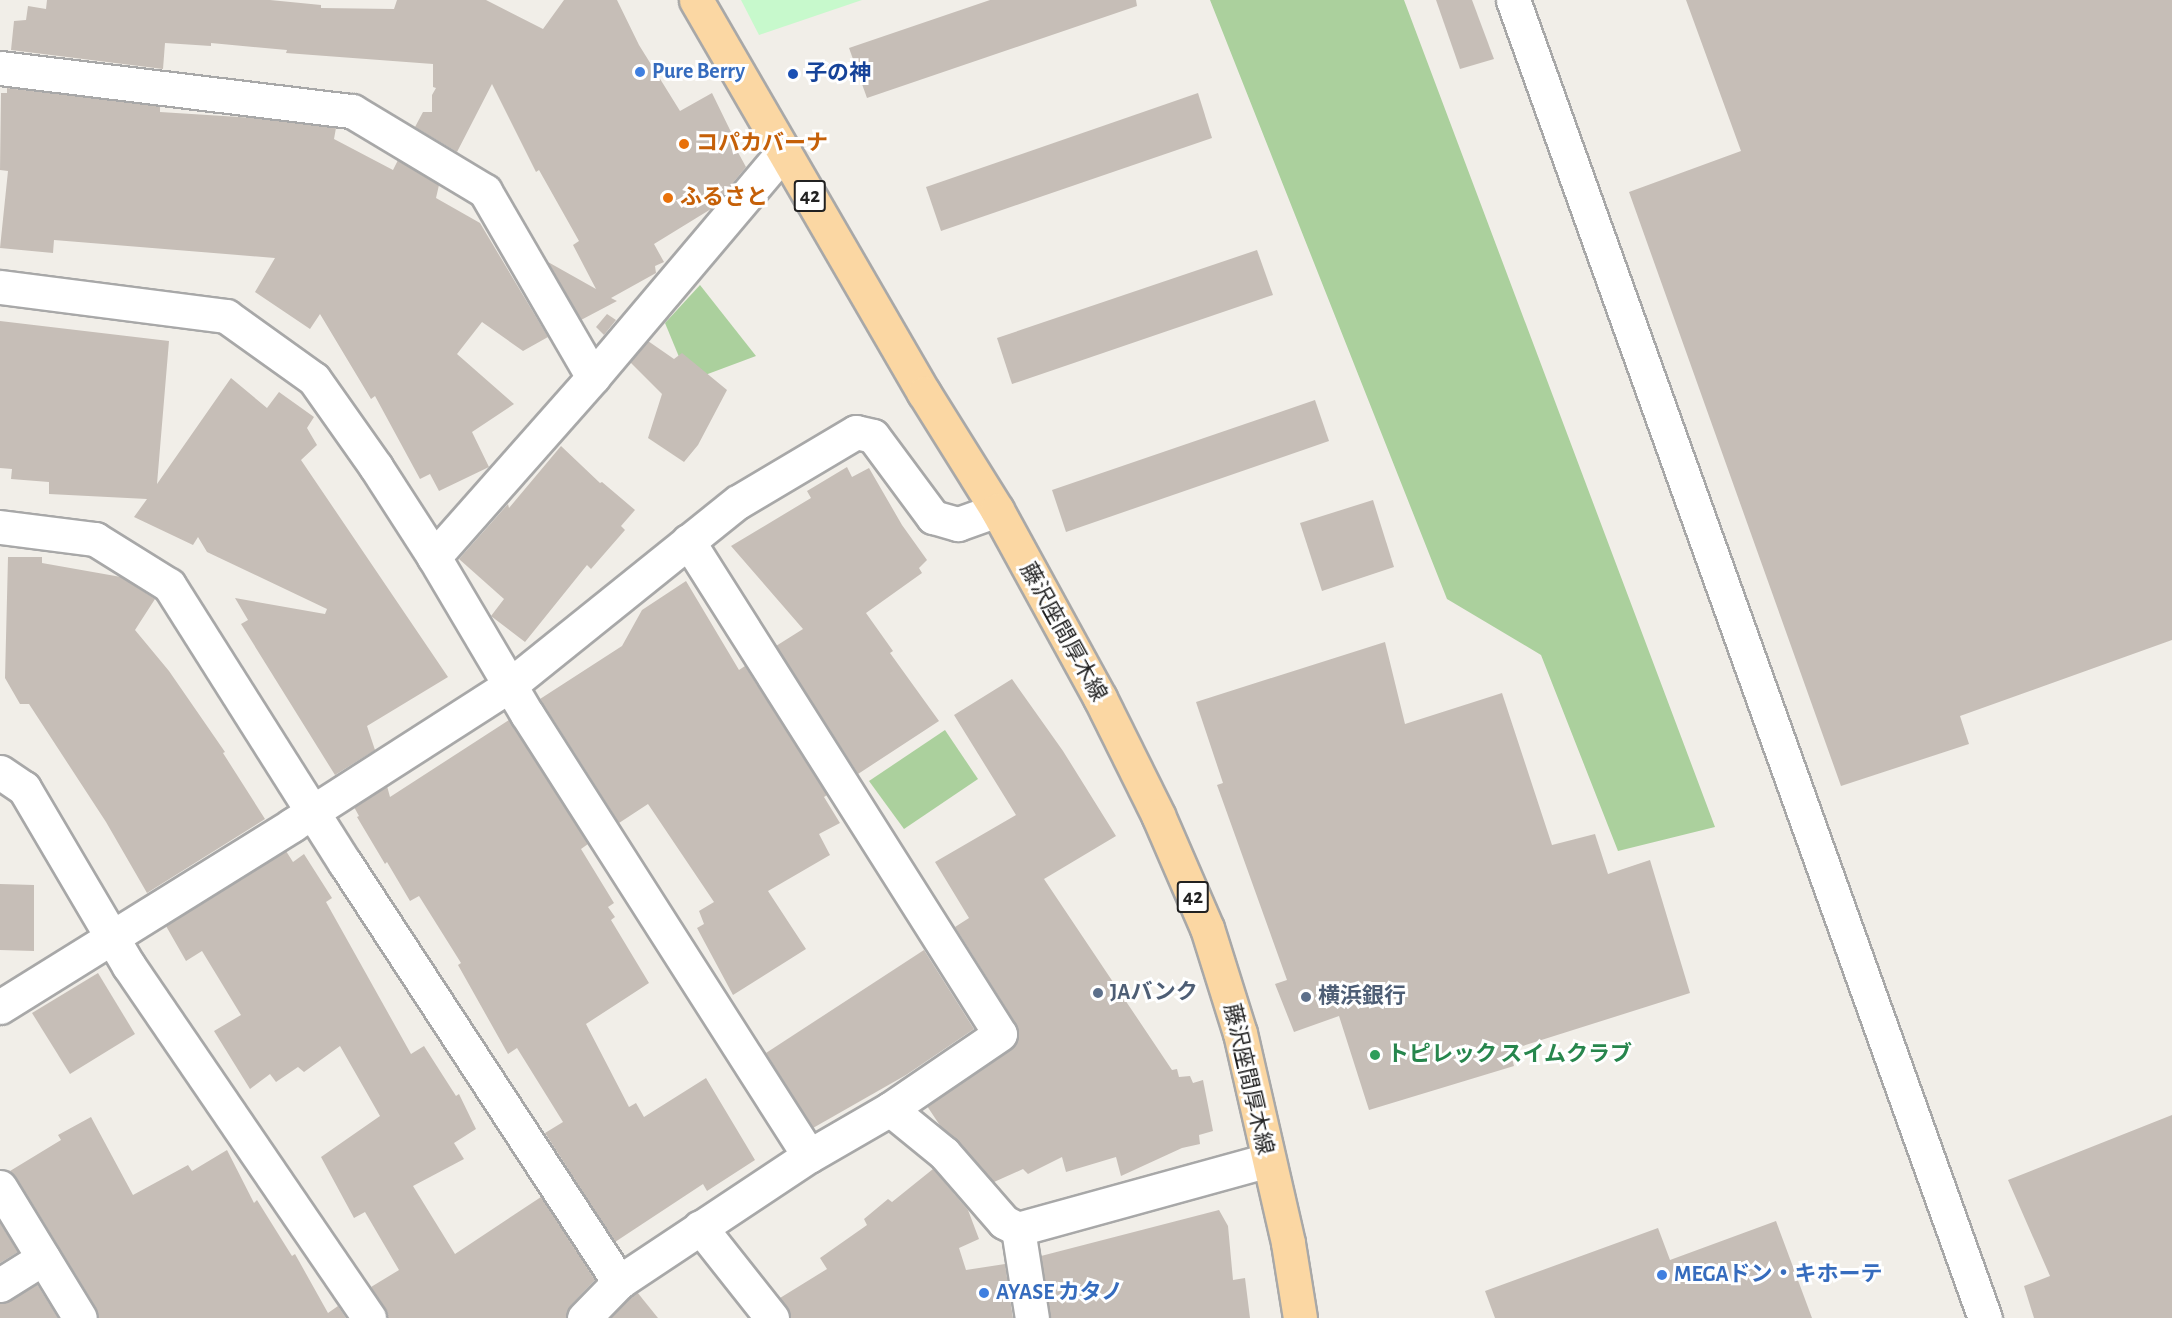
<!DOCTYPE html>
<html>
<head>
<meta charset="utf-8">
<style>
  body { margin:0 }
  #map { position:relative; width:2172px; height:1318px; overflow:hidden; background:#f1eee8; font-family:"Alegreya Sans","Noto Sans JP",sans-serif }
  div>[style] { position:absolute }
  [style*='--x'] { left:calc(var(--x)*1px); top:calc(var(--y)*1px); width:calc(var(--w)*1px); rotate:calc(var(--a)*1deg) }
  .forest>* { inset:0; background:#abd09d }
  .park>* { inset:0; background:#c7f9cc }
  .building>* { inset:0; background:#c6beb7 }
  .roads { filter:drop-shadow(2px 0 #a8a8a8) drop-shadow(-2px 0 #a8a8a8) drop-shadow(0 2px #a8a8a8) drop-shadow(0 -2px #a8a8a8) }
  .minor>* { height:33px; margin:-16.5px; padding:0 16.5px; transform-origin:16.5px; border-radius:16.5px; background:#fff }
  .major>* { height:33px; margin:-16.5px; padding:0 16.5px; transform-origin:16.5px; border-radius:16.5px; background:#fbd7a3 }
  .dots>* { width:16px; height:16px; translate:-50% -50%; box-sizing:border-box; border:3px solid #fff; border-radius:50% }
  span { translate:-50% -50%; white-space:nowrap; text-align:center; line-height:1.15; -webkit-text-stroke:6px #fff; paint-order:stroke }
  .shield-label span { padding:2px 4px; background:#fff; border:2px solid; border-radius:4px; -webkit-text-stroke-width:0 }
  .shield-label { font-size:21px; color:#212121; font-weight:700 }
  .shop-label { font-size:22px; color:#366cbe; font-weight:700 }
  .left { translate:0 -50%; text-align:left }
  .transit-label { font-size:22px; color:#164399; font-weight:700 }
  .food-label { font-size:22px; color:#c56008; font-weight:700 }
  .street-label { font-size:22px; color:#212121 }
  .service-label { font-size:22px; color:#4e5e75; font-weight:700 }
  .leisure-label { font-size:22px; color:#27864d; font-weight:700 }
</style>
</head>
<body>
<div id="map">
  <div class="forest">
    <div style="clip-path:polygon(1210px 0,1404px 0,1715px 827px,1618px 851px,1541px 655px,1447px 599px)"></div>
    <div style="clip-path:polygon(700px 285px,756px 356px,689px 381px,665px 323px)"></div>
    <div style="clip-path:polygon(945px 730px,978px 779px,904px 829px,869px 781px)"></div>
  </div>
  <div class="park">
    <div style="clip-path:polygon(741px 0,862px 0,759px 35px)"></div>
  </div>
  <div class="building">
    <div style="clip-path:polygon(47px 0,270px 0,321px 5px,321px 8px,394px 9px,397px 0,486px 0,543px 29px,564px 0,617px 0,639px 45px,680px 111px,712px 93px,731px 132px,728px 134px,746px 167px,711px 209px,654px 244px,664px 262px,655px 266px,656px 273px,611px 298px,617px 301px,581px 320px,548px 262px,596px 289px,573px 245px,579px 241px,539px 170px,536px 172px,492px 84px,457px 152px,415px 127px,423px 112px,432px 112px,432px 95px,436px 88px,433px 87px,433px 64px,286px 53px,287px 50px,211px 43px,211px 46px,165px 43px,163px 69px,11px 50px,14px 21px,26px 20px,28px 6px,46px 9px)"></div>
    <div style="clip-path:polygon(990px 0,1136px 0,1137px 6px,867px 98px,849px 48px)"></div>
    <div style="clip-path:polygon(1436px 0,1472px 0,1494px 59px,1460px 69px)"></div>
    <div style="clip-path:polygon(1686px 0,2172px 0,2172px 640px,1960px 716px,1969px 744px,1841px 786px,1629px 192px,1741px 151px)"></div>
    <div style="clip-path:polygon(7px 88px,160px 106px,160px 112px,255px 118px,336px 128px,334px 139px,393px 170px,398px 160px,439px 185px,436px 198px,480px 223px,548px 337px,523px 351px,482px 322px,457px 354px,514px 404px,472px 432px,489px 467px,439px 491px,430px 474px,420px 479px,375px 396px,371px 399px,320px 314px,310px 329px,255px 292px,275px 258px,54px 240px,53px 253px,0 248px,8px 171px,0 170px,1px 93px,7px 93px)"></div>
    <div style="clip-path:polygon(1198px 93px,1212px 138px,941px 231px,926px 187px)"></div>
    <div style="clip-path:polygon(1257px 250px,1273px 295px,1012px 384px,997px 338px)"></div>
    <div style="clip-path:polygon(607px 314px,616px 320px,604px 335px,596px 327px)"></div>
    <div style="clip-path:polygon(0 321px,169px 341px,157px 484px,231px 378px,267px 408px,279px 392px,314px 417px,307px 428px,317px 445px,301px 460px,448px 677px,367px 726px,375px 750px,335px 775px,241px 624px,248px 620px,235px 598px,325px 614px,327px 609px,207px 552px,198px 537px,193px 545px,134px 517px,147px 499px,49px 494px,49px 482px,11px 479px,12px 469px,0 468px)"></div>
    <div style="clip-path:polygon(648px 341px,674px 359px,682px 353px,727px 390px,698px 445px,684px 462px,648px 438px,662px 394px,630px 362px)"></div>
    <div style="clip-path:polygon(1315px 400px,1329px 441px,1066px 532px,1052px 490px)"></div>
    <div style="clip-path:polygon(561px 446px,600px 483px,602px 482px,635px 510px,621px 526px,625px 530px,591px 569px,587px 565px,525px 642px,491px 616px,504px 599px,459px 559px,508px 504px,509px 508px)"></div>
    <div style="clip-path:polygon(847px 467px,852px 477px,869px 468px,902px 525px,927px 560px,919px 568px,922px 573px,866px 613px,893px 651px,890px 653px,939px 721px,858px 774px,776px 646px,803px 629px,731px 546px,811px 498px,807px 491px)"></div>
    <div style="clip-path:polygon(1373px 500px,1394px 567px,1322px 591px,1300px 523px)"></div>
    <div style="clip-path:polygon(8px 557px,42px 557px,42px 563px,121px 577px,155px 599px,135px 630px,169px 671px,225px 752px,223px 753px,265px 819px,147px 893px,106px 822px,29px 704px,20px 704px,5px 678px)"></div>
    <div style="clip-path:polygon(686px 581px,739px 670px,745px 666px,827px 795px,824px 797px,840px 823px,819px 834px,830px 855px,768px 891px,806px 949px,733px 995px,697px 928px,704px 924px,699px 911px,714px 902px,648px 804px,619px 823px,540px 699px,622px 646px,642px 610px)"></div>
    <div style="clip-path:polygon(1385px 642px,1405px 724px,1502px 693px,1552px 845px,1595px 834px,1608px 874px,1650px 860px,1690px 993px,1510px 1050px,1514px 1066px,1369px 1110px,1339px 1016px,1294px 1032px,1275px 984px,1287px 980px,1217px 785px,1223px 783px,1196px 702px)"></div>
    <div style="clip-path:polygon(1012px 679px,1063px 751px,1116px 836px,1044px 879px,1172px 1070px,1177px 1069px,1179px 1077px,1190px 1076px,1193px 1083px,1203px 1080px,1213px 1131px,1199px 1135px,1200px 1144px,1182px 1148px,1121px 1176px,1116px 1157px,1066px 1172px,1062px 1157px,1028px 1174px,1023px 1169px,994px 1182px,958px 1141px,941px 1127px,927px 1106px,1011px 1049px,1016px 1043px,1019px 1034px,1016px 1024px,955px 927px,969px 918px,935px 862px,1016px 815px,954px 715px)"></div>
    <div style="clip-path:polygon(509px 720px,588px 844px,581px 849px,614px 903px,608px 907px,615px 917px,611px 920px,649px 983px,586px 1024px,629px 1107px,636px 1103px,644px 1117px,706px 1078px,755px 1160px,707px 1191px,703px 1184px,615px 1242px,545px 1133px,563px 1122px,517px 1048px,508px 1054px,458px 965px,461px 963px,419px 896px,410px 901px,387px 862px,385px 864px,357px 817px,359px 816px,354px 807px,387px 786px,390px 797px)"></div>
    <div style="clip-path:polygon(286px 851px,293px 862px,304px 854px,332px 898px,326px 902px,411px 1054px,424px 1046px,456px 1096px,459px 1094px,476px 1129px,454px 1143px,464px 1159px,413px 1186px,455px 1254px,541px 1197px,595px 1280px,571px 1305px,566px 1318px,388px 1318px,384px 1307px,371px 1287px,399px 1270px,365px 1212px,354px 1218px,321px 1157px,380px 1116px,340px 1046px,304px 1072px,298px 1067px,276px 1082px,270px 1074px,250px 1089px,214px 1031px,241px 1015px,202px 951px,186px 961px,166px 926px)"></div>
    <div style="clip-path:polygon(0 884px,34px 885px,34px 951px,0 950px)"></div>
    <div style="clip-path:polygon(924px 950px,974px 1029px,906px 1075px,813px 1128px,766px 1053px)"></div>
    <div style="clip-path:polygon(98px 973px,135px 1034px,70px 1074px,32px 1013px)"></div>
    <div style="clip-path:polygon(2172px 1115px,2172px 1318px,2034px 1318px,2024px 1286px,2050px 1276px,2008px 1180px)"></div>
    <div style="clip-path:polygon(91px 1117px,133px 1195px,188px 1165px,192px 1171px,227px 1150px,254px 1203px,257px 1200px,292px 1256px,295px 1254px,328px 1313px,338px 1306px,346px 1318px,99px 1318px,96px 1308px,16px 1177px,10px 1171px,61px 1140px,58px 1135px)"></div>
    <div style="clip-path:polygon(933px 1169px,968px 1210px,979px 1239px,959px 1248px,966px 1270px,1005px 1264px,1013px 1318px,790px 1318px,780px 1298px,827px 1269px,820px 1258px,867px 1225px,864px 1219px,888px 1199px,892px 1202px)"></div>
    <div style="clip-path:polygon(1219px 1210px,1228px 1226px,1233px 1280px,1245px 1278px,1250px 1318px,1050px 1318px,1041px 1256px)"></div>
    <div style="clip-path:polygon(1776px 1221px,1812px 1318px,1495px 1318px,1485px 1291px,1658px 1228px,1670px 1260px)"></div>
    <div style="clip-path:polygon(0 1223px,18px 1252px,0 1263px)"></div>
    <div style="clip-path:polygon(37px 1284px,58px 1318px,0 1318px,0 1304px,10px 1301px)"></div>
    <div style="clip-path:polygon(637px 1292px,658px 1318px,610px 1318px,631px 1297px)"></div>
  </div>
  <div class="roads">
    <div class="minor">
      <div style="--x:1513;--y:0;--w:1400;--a:70.3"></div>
      <div style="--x:0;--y:68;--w:355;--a:7"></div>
      <div style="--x:352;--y:111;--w:155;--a:31"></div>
      <div style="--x:485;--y:191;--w:215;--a:59.9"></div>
      <div style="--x:0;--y:287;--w:228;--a:7.3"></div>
      <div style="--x:226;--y:316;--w:108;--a:35.6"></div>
      <div style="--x:314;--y:379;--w:108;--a:54.8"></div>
      <div style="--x:376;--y:467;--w:107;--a:57.2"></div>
      <div style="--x:434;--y:557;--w:182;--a:59.4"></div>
      <div style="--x:527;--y:714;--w:524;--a:57.46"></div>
      <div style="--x:0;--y:527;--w:96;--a:7.2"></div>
      <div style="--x:95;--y:539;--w:87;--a:31.9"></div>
      <div style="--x:169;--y:585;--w:329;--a:57.7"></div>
      <div style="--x:345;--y:863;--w:501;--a:56.82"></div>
      <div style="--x:688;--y:541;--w:583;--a:57.67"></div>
      <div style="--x:1000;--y:1034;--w:133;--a:145.7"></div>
      <div style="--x:434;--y:557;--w:240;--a:-48.5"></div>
      <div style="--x:593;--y:377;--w:296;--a:-49.8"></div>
      <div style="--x:0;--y:772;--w:29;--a:34"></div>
      <div style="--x:24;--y:788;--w:207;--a:59.5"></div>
      <div style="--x:129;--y:966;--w:426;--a:55.7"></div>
      <div style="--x:0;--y:1007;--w:344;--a:-31.9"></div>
      <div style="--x:292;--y:825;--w:259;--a:-32.7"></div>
      <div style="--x:510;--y:685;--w:292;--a:-38.8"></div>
      <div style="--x:738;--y:502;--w:137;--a:-30.7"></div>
      <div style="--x:856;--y:432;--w:17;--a:13"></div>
      <div style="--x:873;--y:436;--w:101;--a:53.5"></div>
      <div style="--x:933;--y:517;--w:26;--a:16"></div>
      <div style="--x:958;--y:524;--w:41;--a:-19.7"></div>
      <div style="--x:0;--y:1187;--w:153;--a:58.6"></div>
      <div style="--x:700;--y:1227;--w:116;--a:51.6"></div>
      <div style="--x:1018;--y:1229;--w:90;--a:81.1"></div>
      <div style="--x:0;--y:1285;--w:51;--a:-32.1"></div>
      <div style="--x:584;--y:1318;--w:50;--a:-45.8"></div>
      <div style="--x:619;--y:1282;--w:228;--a:-33.6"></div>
      <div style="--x:809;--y:1156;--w:94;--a:-30.1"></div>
      <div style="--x:890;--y:1109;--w:70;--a:39.2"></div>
      <div style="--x:944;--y:1153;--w:91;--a:49"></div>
      <div style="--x:1004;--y:1222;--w:16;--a:27"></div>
      <div style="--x:1018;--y:1229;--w:259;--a:-15.4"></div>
    </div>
    <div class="major">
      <div style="--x:696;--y:0;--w:454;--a:59.9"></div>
      <div style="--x:924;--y:393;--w:138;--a:58"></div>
      <div style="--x:997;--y:510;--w:214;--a:61.3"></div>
      <div style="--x:1100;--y:698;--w:131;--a:63.6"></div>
      <div style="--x:1158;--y:815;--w:123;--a:66.6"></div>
      <div style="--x:1207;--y:928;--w:110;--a:72.6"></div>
      <div style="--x:1240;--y:1033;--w:215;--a:77.1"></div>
      <div style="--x:1288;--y:1243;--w:76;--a:80.9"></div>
    </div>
  </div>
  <div class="dots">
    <div style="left:640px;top:72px;background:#3f7fe0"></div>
    <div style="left:793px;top:74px;background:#1a4fb4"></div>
    <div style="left:684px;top:144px;background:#e8710a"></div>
    <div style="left:668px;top:198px;background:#e8710a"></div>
    <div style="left:1098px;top:993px;background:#5c6f8a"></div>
    <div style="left:1306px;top:997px;background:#5c6f8a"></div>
    <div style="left:1375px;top:1055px;background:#2e9e5b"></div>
    <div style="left:1662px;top:1275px;background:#3f7fe0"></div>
    <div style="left:984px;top:1293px;background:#3f7fe0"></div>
  </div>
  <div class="shield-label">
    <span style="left:810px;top:196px">42</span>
    <span style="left:1193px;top:897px">42</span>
  </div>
  <div class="shop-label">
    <span class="left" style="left:652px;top:72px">Pure Berry</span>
    <span class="left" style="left:1674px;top:1275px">MEGAドン・キホーテ</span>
    <span class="left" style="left:996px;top:1293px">AYASE カタノ</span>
  </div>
  <div class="transit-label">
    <span class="left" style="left:805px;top:74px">子の神</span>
  </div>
  <div class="food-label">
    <span class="left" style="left:696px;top:144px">コパカバーナ</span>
    <span class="left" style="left:680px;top:198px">ふるさと</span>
  </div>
  <div class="street-label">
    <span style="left:1063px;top:632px;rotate:61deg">藤沢座間厚木線</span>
    <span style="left:1248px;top:1079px;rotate:77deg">藤沢座間厚木線</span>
  </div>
  <div class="service-label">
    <span class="left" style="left:1110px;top:993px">JAバンク</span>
    <span class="left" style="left:1318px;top:997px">横浜銀行</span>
  </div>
  <div class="leisure-label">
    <span class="left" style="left:1387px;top:1055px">トピレック スイムクラブ</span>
  </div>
</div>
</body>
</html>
